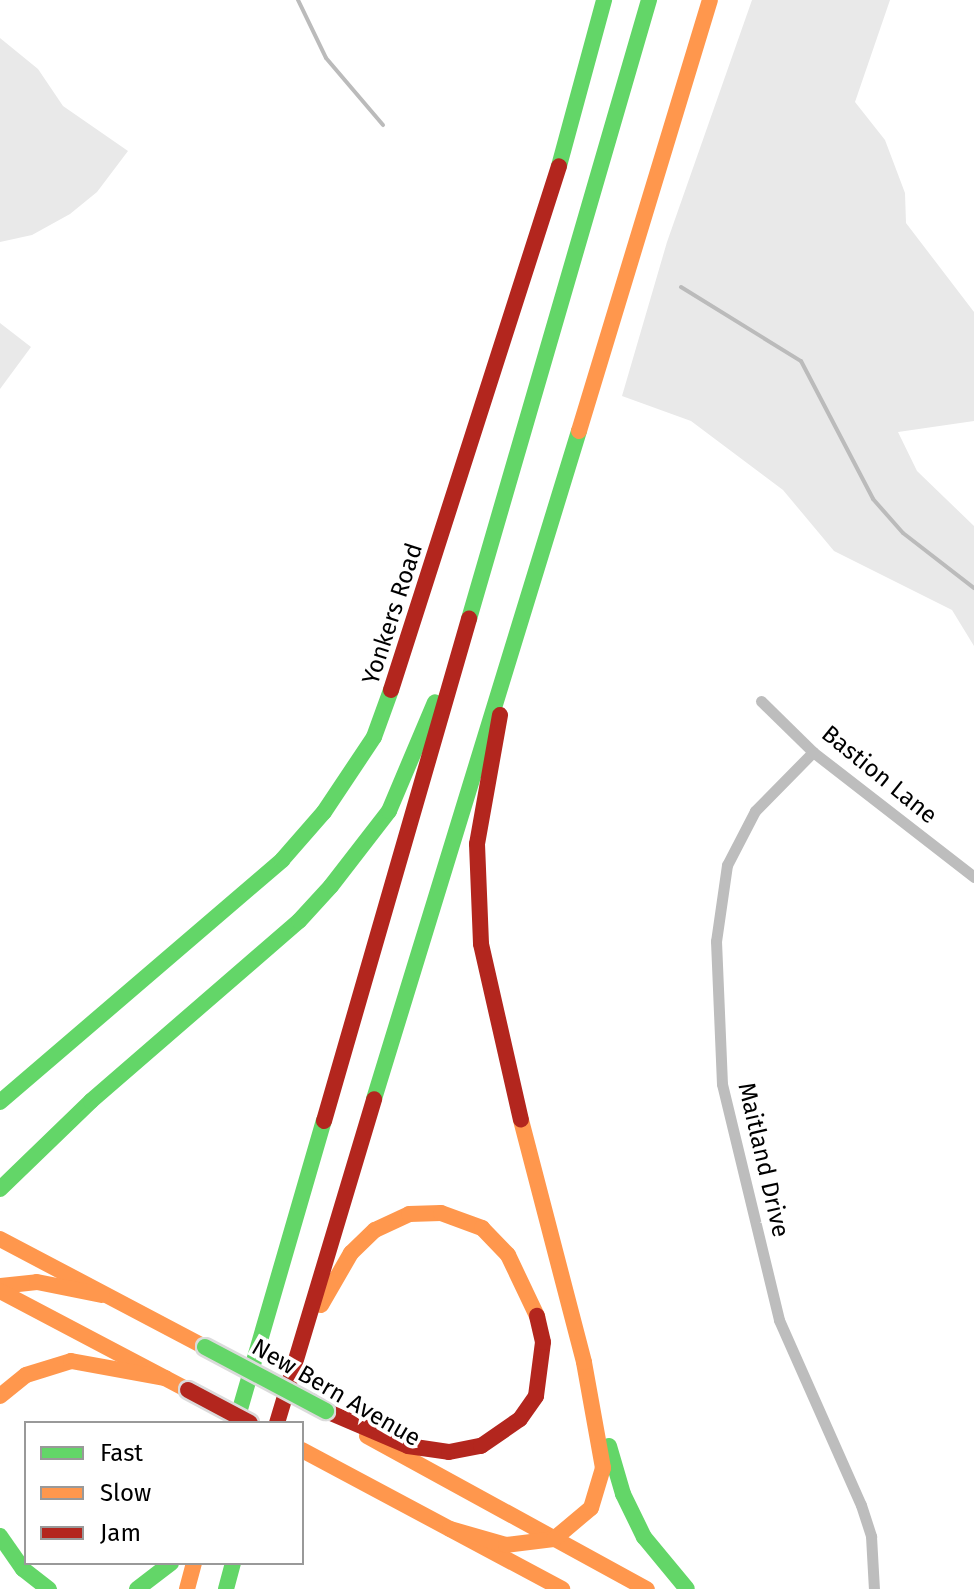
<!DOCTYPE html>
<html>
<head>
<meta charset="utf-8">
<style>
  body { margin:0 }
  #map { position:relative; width:974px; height:1589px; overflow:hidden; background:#fff; font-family:"Fira Sans",sans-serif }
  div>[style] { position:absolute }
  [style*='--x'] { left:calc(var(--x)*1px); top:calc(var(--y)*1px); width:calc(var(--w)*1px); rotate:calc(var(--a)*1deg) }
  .green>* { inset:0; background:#e9e9e9 }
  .stream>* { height:4px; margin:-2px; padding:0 2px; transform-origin:2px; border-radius:2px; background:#bbb }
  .street>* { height:11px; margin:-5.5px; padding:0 5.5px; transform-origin:5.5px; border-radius:5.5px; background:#bdbdbd }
  .fast>* { height:16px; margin:-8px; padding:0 8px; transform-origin:8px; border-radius:8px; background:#63d668 }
  .slow>* { height:16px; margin:-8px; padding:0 8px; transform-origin:8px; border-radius:8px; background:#ff974d }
  .jam>* { height:16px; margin:-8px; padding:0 8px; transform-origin:8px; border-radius:8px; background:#b3261e }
  .bridges { filter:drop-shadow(2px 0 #dbdbdb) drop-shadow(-2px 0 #dbdbdb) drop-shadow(0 2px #dbdbdb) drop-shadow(0 -2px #dbdbdb) }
  .fast-bridge>* { height:16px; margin:-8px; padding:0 8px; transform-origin:8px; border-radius:8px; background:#63d668 }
  .jam-bridge>* { height:16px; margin:-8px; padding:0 8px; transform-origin:8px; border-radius:8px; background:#b3261e }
  span { translate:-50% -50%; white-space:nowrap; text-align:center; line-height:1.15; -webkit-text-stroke:7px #fff; paint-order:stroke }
  .street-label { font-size:24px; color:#000 }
  .legend { position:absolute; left:24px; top:1421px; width:280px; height:144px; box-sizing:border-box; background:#fff; border:2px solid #999; margin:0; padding:10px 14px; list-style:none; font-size:24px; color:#000 }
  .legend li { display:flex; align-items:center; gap:16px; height:40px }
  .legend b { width:40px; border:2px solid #999 }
</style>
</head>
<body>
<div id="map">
  <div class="green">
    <div style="clip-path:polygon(752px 0,890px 0,855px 102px,885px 140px,905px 193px,906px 223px,974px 312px,974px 421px,898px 432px,917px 471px,974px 526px,974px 646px,952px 610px,834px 551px,783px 490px,691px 421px,622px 396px,667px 242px)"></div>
    <div style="clip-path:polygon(0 38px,38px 69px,63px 106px,128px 151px,97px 192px,70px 214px,32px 235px,0 242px)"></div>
    <div style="clip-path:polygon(0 323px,31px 347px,0 389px)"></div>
  </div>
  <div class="stream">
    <div style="--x:298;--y:0;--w:64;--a:64.2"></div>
    <div style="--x:326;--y:58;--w:88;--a:49.6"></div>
    <div style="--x:681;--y:287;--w:141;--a:31.7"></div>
    <div style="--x:801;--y:361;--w:156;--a:62.4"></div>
    <div style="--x:873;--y:499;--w:45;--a:48.6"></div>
    <div style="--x:903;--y:533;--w:90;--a:37.8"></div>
  </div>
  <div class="street">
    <div style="--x:761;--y:701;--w:73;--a:44.4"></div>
    <div style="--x:813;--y:752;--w:204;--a:37.8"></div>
    <div style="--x:813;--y:752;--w:83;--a:134.5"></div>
    <div style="--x:755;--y:811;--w:61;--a:117.4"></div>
    <div style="--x:727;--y:865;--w:77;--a:98.2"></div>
    <div style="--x:716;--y:941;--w:143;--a:87.6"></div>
    <div style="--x:722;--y:1084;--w:243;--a:76.4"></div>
    <div style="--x:779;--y:1320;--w:202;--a:66.1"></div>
    <div style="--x:861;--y:1505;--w:33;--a:72"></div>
    <div style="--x:871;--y:1536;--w:53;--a:86.8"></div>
  </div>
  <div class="fast">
    <div style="--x:559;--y:166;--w:172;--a:-74.8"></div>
    <div style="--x:469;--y:619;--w:645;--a:-73.79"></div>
    <div style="--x:374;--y:1099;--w:699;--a:-72.94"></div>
    <div style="--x:0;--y:1102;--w:372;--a:-40.6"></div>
    <div style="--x:282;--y:860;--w:64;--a:-48.8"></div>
    <div style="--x:324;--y:812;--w:90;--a:-56.3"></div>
    <div style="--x:374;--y:737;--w:50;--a:-70.1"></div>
    <div style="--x:0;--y:1189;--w:127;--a:-44"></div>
    <div style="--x:91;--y:1101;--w:275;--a:-40.9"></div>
    <div style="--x:299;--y:921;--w:47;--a:-47.6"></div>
    <div style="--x:331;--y:886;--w:95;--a:-52.3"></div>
    <div style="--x:389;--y:811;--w:118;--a:-67.1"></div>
    <div style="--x:236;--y:1423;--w:315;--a:-73.8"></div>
    <div style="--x:609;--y:1446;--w:50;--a:73.7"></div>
    <div style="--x:623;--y:1494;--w:48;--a:64"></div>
    <div style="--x:644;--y:1537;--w:67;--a:50.4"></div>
    <div style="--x:0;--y:1536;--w:40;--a:55.1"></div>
    <div style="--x:23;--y:1569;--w:33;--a:38"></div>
    <div style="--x:137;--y:1589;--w:43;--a:-37.4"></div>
    <div style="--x:226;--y:1589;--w:27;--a:-75"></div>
  </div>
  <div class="slow">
    <div style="--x:579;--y:431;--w:450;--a:-73.1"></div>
    <div style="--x:0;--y:1239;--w:232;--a:27.8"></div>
    <div style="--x:0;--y:1286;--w:37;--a:-6"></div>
    <div style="--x:37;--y:1282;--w:66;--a:11.3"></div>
    <div style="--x:0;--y:1291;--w:212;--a:27.8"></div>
    <div style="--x:321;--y:1305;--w:60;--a:-60"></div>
    <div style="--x:351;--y:1253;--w:33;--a:-44"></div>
    <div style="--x:375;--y:1230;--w:38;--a:-25"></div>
    <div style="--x:409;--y:1214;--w:32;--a:-2"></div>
    <div style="--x:441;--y:1213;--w:44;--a:20.1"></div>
    <div style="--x:482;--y:1228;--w:37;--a:46"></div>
    <div style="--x:508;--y:1255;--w:68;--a:64.6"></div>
    <div style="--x:0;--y:1396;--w:33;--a:-39"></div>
    <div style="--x:26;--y:1375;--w:47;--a:-17.3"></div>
    <div style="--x:71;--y:1361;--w:96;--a:10.3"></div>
    <div style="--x:367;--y:1436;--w:319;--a:28.7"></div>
    <div style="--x:302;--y:1450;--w:295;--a:28.1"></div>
    <div style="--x:450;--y:1529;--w:58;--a:15.9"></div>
    <div style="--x:506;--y:1545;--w:48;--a:-7.1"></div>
    <div style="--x:554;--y:1539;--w:48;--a:-40"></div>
    <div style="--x:591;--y:1508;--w:42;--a:-73.3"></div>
    <div style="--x:603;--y:1468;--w:108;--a:-100.2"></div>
    <div style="--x:584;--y:1362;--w:250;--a:-104.6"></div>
    <div style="--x:187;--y:1589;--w:27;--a:-75"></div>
  </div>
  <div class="jam">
    <div style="--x:391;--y:690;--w:550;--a:-72.22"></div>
    <div style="--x:500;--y:715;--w:131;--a:100.1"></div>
    <div style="--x:477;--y:844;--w:100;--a:87.7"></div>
    <div style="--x:481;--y:944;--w:180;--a:77.2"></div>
    <div style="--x:324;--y:1121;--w:523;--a:-73.89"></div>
    <div style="--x:326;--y:1411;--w:89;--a:23.1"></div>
    <div style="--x:408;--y:1446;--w:41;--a:8.3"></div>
    <div style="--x:449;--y:1452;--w:33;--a:-11"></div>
    <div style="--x:481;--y:1446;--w:47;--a:-34.7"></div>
    <div style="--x:520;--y:1419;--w:28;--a:-55"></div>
    <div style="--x:536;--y:1396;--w:54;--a:-82.6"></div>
    <div style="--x:543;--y:1342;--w:27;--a:-103"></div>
    <div style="--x:277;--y:1423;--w:338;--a:-73.3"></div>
  </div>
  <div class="bridges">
    <div class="fast-bridge">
      <div style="--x:205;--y:1347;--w:137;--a:27.9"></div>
    </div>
    <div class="jam-bridge">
      <div style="--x:188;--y:1390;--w:70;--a:28"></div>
    </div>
  </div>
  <div class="street-label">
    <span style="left:393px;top:614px;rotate:-72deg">Yonkers Road</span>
    <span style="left:879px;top:775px;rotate:39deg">Bastion Lane</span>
    <span style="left:763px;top:1160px;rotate:77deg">Maitland Drive</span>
    <span style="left:336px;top:1393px;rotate:30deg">New Bern Avenue</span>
  </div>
  <ul class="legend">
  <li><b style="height:10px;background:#63d668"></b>Fast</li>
  <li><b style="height:10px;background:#ff974d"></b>Slow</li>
  <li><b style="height:10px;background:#b3261e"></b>Jam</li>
  </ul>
</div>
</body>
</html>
